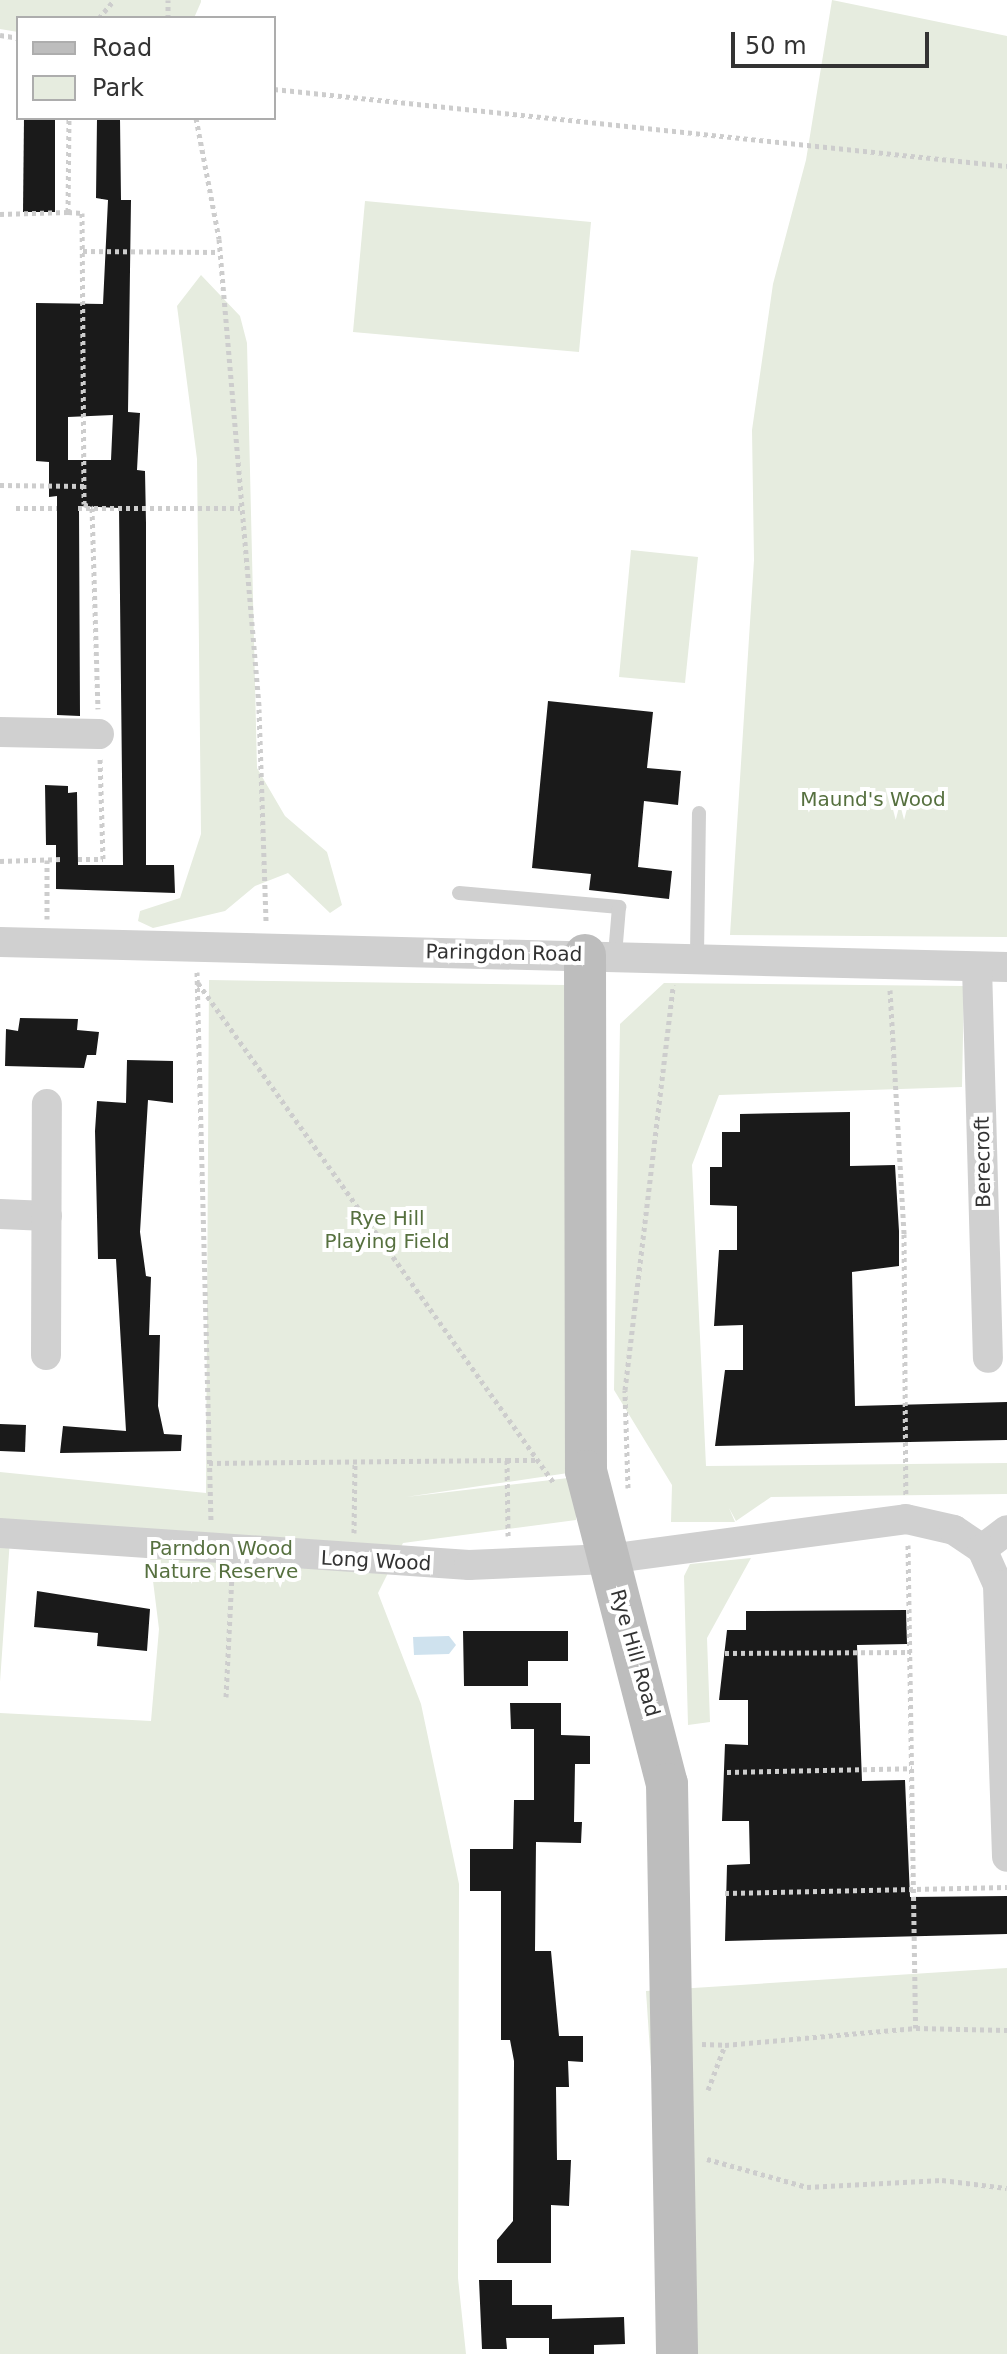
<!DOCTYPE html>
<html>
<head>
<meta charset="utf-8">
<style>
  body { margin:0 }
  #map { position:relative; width:1007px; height:2354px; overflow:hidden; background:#fff; font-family:"DejaVu Sans",sans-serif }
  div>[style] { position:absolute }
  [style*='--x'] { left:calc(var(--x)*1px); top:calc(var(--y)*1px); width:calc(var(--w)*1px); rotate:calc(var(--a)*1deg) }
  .green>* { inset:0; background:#e6ecdf }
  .water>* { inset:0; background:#cfe2ee }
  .building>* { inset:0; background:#1a1a1a }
  .path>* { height:5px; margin-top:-2.5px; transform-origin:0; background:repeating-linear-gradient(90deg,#cdcdcd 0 4px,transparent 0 8px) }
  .lane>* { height:14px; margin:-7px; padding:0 7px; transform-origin:7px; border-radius:7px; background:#d0d0d0 }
  .street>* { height:30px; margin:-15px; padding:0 15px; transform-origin:15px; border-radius:15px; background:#d0d0d0 }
  .secondary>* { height:42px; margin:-21px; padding:0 21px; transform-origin:21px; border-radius:21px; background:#bdbdbd }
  span { translate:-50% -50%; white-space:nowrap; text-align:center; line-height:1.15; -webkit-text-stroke:8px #fff; paint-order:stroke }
  .park-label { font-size:20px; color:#56703f }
  .street-label { font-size:20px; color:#333 }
  .legend { position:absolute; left:16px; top:16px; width:260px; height:104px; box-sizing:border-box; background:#fff; border:2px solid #adadad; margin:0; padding:10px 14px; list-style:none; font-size:24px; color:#333 }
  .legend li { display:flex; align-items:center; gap:16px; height:40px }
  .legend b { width:40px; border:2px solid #adadad }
  .scale { position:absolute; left:731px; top:32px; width:198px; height:36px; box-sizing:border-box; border:4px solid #333; border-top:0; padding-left:10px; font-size:24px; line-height:28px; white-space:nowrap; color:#333; -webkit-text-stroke:6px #fff; paint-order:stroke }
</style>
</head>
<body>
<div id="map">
  <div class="green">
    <div style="clip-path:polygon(0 0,201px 0,201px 2px,194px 18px,18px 18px,18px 32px,0 29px)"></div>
    <div style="clip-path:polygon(832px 0,1007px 36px,1007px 937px,730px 935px,754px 560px,752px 430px,773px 284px,806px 160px)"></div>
    <div style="clip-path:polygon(365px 201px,591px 222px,579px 352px,353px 332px)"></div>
    <div style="clip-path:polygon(201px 275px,240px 316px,247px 343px,257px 768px,285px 816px,327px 852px,342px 905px,330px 913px,288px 873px,255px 886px,225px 911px,153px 928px,138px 921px,140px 911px,180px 898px,201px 834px,197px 459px,177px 306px)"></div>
    <div style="clip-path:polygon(631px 550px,698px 557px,685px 683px,619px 677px)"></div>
    <div style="clip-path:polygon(209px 980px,565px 985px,568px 1473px,406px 1497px,577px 1477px,576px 1520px,403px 1543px,378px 1593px,421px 1704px,459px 1884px,458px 2278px,466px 2354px,0 2354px,0 1713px,151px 1721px,159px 1629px,149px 1549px,10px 1539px,0 1682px,0 1472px,206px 1493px)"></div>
    <div style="clip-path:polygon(664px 983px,964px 986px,962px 1087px,719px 1095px,692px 1165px,706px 1466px,1007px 1463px,1007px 1494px,771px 1497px,736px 1521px,729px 1508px,735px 1522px,671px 1522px,672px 1485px,614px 1390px,620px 1024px)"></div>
    <div style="clip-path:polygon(751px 1558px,707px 1638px,710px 1722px,688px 1725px,684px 1576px,690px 1564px)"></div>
    <div style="clip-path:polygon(1007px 1968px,1007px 2354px,670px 2354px,646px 1991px)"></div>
  </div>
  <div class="water">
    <div style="clip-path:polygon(449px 1636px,456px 1645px,449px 1654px,414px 1655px,413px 1637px)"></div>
  </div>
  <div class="building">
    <div style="clip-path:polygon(24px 118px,55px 118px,55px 212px,23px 212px)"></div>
    <div style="clip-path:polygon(evenodd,97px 118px,120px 118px,121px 200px,131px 200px,128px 412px,140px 413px,137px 470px,145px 471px,146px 523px,146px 865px,174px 865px,175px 893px,56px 889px,56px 845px,46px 845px,45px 785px,68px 786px,68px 793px,77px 792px,78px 865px,123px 865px,119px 508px,79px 506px,80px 716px,57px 715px,57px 496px,49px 497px,49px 462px,36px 461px,36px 303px,103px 304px,108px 200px,96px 198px,97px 118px,113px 415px,111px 460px,68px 460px,68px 417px,113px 415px)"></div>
    <div style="clip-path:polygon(548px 701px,653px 712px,647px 768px,681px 771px,678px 805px,644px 801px,638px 867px,672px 871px,669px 899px,589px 890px,591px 874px,532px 868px)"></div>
    <div style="clip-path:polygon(20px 1018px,78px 1019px,77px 1030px,99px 1032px,96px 1055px,87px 1055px,84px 1068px,5px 1066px,6px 1029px,18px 1031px)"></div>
    <div style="clip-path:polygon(127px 1060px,173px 1061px,173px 1103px,148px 1100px,140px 1232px,146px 1276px,151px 1277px,149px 1335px,160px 1335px,158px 1406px,164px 1434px,182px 1435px,181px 1451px,60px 1453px,63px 1426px,126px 1431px,116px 1259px,98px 1259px,95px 1131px,97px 1101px,126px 1103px)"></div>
    <div style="clip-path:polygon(850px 1112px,850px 1166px,895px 1165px,899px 1231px,899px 1266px,852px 1272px,855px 1406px,1007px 1402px,1007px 1440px,715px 1446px,725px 1370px,743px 1370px,743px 1325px,714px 1326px,719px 1250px,737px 1250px,737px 1206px,710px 1205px,710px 1167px,722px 1167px,722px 1132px,740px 1132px,740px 1114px)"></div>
    <div style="clip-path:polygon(0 1424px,26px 1425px,25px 1452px,0 1451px)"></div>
    <div style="clip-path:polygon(37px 1591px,150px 1609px,147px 1651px,97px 1646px,98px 1633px,34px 1627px)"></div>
    <div style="clip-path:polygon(906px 1610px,907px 1644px,857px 1645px,862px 1781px,905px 1780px,910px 1897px,1007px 1896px,1007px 1934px,725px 1941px,727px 1865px,750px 1864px,749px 1821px,722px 1821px,725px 1744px,748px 1745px,748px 1700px,719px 1700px,727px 1630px,746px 1630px,746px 1611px)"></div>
    <div style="clip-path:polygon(463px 1631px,568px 1631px,568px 1661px,528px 1661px,528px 1686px,464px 1686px)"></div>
    <div style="clip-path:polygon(510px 1703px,561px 1703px,561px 1735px,590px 1736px,590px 1764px,575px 1764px,574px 1822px,582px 1822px,581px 1843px,536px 1842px,535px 1951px,551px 1951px,559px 2036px,583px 2036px,583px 2062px,568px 2061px,569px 2087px,556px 2087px,557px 2160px,571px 2160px,569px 2206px,551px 2205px,551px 2263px,497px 2263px,497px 2240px,513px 2221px,514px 2061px,510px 2040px,501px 2040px,501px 1891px,470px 1891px,470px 1849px,513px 1849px,514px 1800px,534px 1800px,534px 1729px,511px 1729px)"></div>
    <div style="clip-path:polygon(479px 2280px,512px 2280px,512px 2305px,552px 2305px,552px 2319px,624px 2317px,625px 2344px,594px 2345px,594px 2354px,549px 2354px,549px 2338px,506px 2338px,507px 2349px,482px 2349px)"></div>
  </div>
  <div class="path">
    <div style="--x:99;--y:18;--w:23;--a:-50"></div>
    <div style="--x:168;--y:18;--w:18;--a:-90"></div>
    <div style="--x:0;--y:35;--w:18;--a:9"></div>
    <div style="--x:274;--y:89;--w:737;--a:6"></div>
    <div style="--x:196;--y:118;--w:123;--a:79.2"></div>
    <div style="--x:219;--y:239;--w:472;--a:85.1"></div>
    <div style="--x:259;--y:709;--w:212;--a:88.1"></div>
    <div style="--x:68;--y:212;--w:14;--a:4"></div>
    <div style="--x:82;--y:213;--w:291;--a:89.6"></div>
    <div style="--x:84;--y:504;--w:9;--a:27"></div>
    <div style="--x:92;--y:508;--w:201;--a:88.3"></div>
    <div style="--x:0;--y:214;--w:68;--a:-1.7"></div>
    <div style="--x:68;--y:212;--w:94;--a:-89.4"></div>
    <div style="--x:83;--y:251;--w:136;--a:0.4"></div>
    <div style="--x:0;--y:485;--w:84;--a:0.7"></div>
    <div style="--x:16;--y:508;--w:41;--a:0"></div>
    <div style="--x:78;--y:508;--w:162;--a:0"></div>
    <div style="--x:78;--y:859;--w:25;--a:0"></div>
    <div style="--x:103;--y:859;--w:100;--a:-91.7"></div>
    <div style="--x:0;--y:861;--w:62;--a:-1.8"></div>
    <div style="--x:47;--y:919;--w:59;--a:-90"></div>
    <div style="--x:197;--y:972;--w:550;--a:88.54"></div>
    <div style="--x:198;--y:983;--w:614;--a:54.55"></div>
    <div style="--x:890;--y:990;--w:244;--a:86.7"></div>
    <div style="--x:904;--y:1234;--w:261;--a:89.6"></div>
    <div style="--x:507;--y:1460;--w:30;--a:0"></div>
    <div style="--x:209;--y:1463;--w:298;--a:-0.6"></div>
    <div style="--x:507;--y:1460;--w:76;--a:89.2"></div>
    <div style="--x:628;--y:1488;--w:98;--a:-91.8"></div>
    <div style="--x:625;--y:1390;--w:408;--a:-83.2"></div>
    <div style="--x:354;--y:1533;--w:71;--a:-89.2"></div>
    <div style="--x:908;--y:1545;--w:483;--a:89.1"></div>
    <div style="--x:725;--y:1653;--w:186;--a:-0.3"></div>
    <div style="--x:226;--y:1697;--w:124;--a:-87.2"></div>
    <div style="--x:727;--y:1772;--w:185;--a:-1.2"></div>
    <div style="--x:725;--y:1893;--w:282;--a:-1.2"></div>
    <div style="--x:702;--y:2044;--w:23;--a:2"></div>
    <div style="--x:708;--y:2090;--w:48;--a:-69.3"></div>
    <div style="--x:725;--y:2045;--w:192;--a:-5.1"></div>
    <div style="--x:916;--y:2028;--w:91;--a:1.3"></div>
    <div style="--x:707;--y:2159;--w:104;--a:15.6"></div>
    <div style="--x:807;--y:2187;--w:135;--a:-3"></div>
    <div style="--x:942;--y:2180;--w:65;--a:7"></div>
  </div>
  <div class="lane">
    <div style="--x:459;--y:893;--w:161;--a:5"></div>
    <div style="--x:619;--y:907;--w:48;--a:94.8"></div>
    <div style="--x:697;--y:955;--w:142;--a:-89.2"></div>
  </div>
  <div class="street">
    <div style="--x:0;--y:732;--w:99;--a:1.2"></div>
    <div style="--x:0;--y:942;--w:1007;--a:1.42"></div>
    <div style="--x:977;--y:967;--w:391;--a:88.4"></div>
    <div style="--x:0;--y:1214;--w:47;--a:2.4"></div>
    <div style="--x:46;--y:1355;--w:251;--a:-89.8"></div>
    <div style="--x:0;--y:1533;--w:470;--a:3.9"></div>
    <div style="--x:469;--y:1565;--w:139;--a:-2.5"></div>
    <div style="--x:608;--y:1559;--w:301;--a:-7.6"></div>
    <div style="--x:906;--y:1519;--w:49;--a:12.9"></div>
    <div style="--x:954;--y:1530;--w:34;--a:34"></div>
    <div style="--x:982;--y:1549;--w:31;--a:-37"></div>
    <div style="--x:982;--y:1549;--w:39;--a:66"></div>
    <div style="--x:998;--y:1585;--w:272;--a:88.1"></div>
  </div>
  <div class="secondary">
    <div style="--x:585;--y:955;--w:516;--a:89.89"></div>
    <div style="--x:586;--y:1471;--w:323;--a:75.5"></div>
    <div style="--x:667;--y:1784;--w:570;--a:88.99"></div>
  </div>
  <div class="park-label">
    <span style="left:873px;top:799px">Maund's Wood</span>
    <span style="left:387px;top:1230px">Rye Hill<br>Playing Field</span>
    <span style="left:221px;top:1560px">Parndon Wood<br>Nature Reserve</span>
  </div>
  <div class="street-label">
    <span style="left:504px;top:953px;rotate:1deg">Paringdon Road</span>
    <span style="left:983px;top:1162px;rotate:-91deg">Berecroft</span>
    <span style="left:376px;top:1561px;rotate:3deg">Long Wood</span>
    <span style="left:635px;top:1653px;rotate:74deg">Rye Hill Road</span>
  </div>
  <ul class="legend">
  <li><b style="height:10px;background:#bdbdbd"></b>Road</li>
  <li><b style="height:22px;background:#e6ecdf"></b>Park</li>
  </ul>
  <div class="scale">50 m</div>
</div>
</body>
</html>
